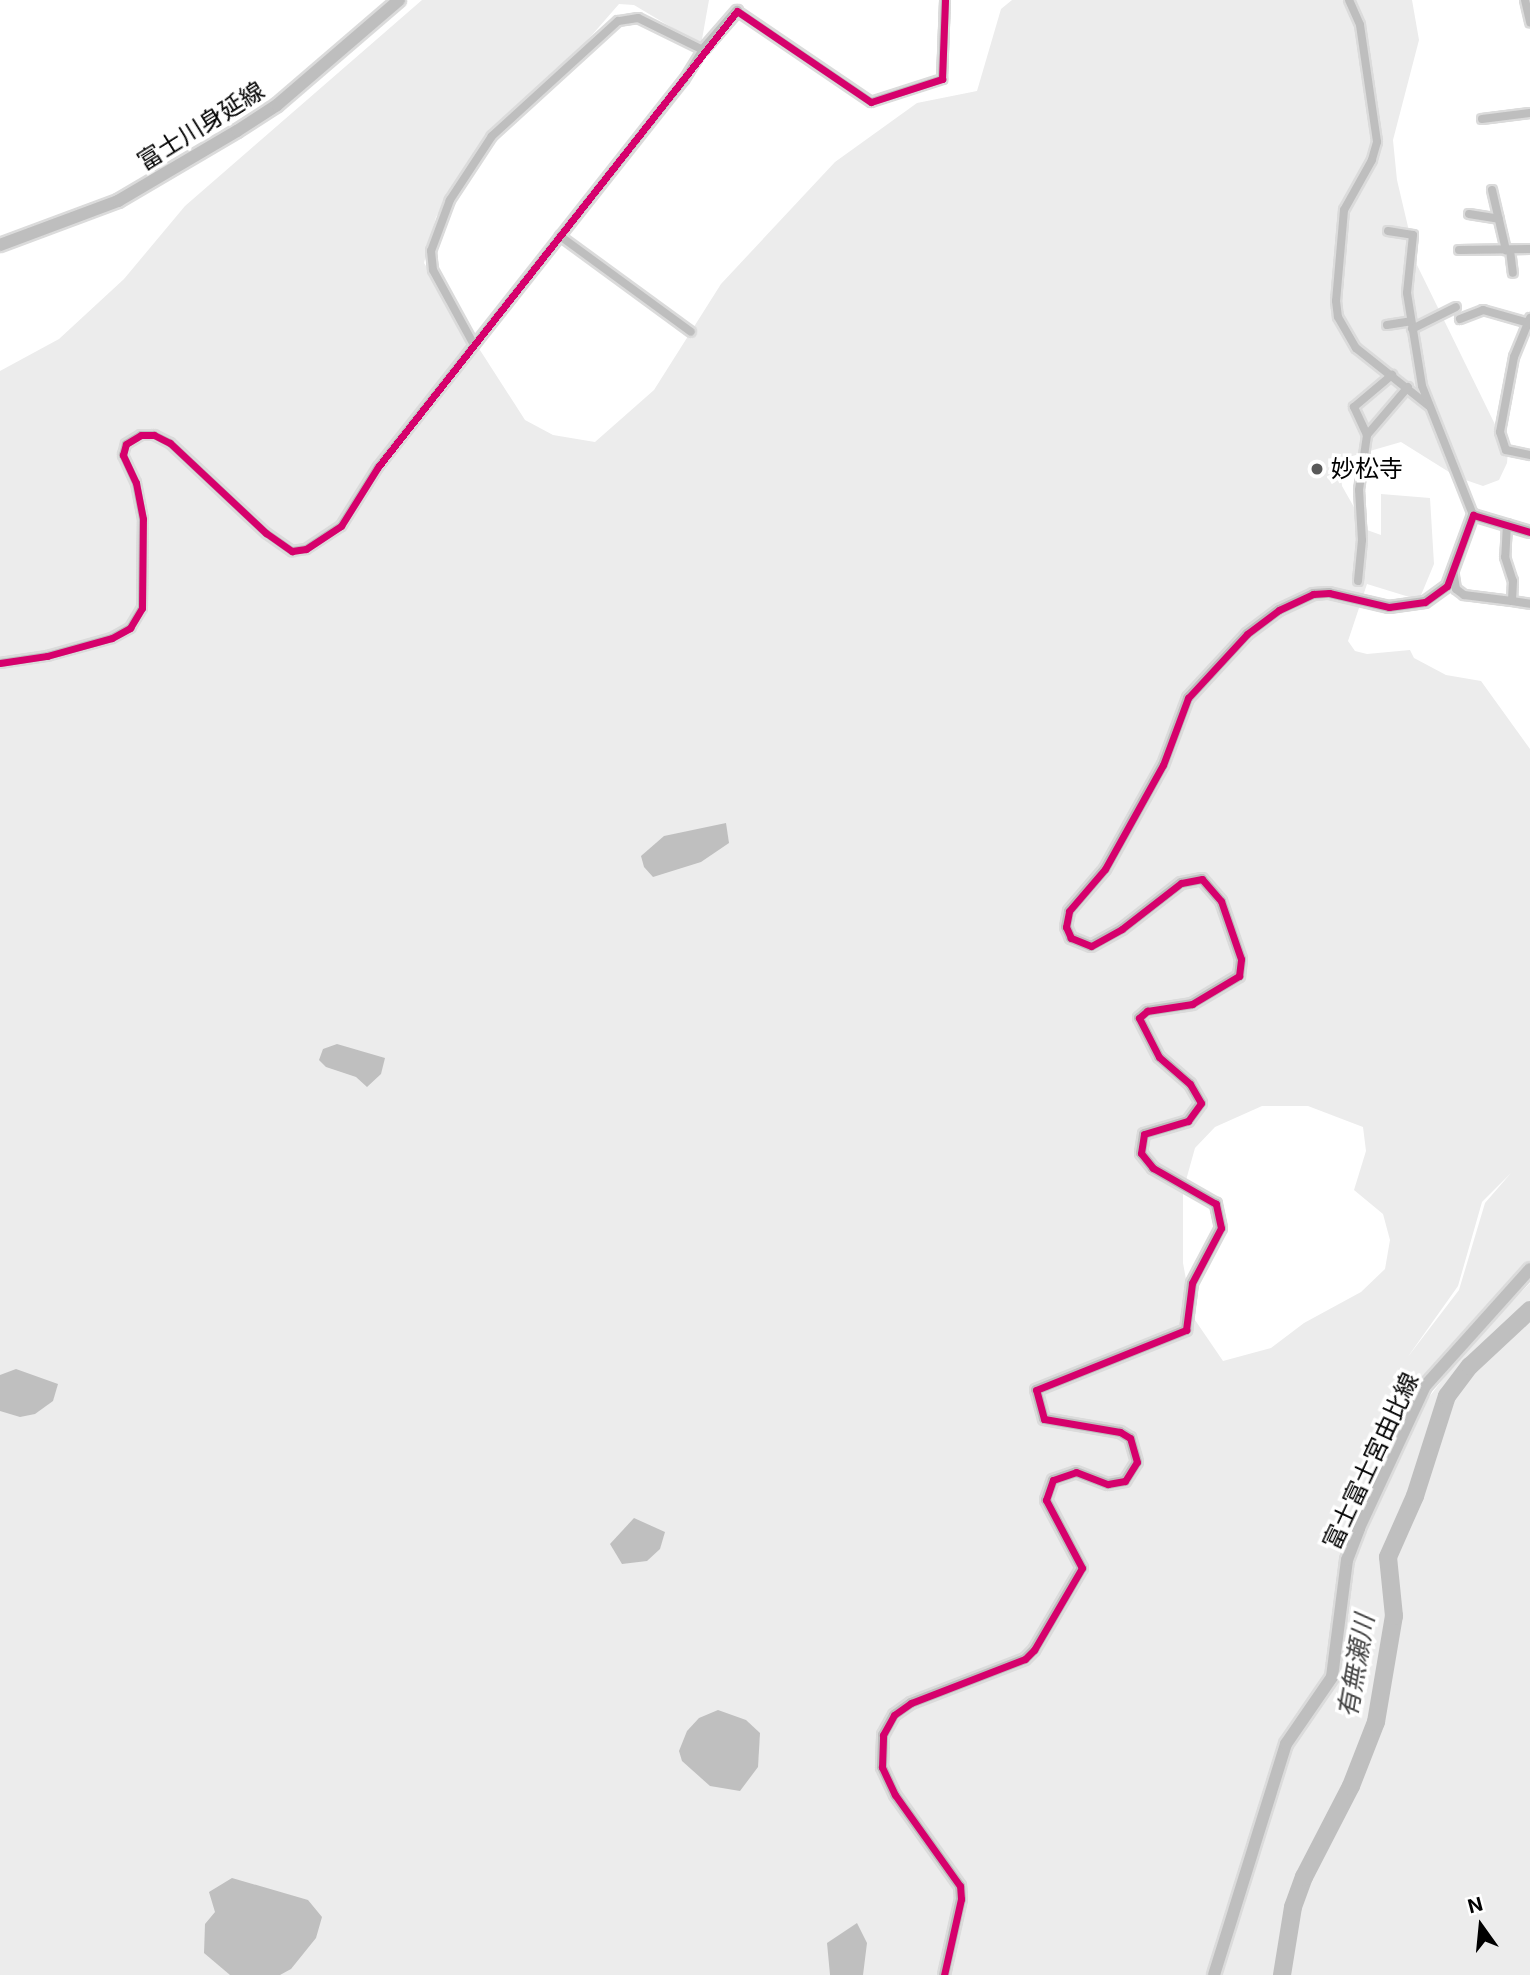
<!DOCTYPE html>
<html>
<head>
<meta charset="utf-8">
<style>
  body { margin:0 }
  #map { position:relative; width:1530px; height:1975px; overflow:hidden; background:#fff; font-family:Inter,"Noto Sans JP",sans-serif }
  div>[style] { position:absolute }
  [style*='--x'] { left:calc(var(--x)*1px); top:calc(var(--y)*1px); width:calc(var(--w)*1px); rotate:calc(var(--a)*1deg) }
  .green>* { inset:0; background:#ececec }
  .water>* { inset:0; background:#bfbfbf }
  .river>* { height:18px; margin:-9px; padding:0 9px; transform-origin:9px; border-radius:9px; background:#bfbfbf }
  .roads { filter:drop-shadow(2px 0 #dbdbdb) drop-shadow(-2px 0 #dbdbdb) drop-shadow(0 2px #dbdbdb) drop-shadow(0 -2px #dbdbdb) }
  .minor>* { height:8px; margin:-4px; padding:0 4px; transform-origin:4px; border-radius:4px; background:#bebebe }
  .tertiary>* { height:10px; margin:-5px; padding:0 5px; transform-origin:5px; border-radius:5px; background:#bebebe }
  .primary>* { height:12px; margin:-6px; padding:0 6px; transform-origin:6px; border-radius:6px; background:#bebebe }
  .cycleway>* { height:7px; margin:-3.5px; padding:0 3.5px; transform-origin:3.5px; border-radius:3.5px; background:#d6006c }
  .dots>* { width:19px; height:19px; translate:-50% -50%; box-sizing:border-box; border:4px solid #fff; border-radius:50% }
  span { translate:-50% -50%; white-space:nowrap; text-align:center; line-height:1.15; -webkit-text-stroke:7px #fff; paint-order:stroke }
  .street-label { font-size:24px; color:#000 }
  .poi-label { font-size:24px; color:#000 }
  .left { translate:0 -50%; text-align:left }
  .water-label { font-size:26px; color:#444; font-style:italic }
  .north { position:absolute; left:1446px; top:1891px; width:70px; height:70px; -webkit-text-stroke:5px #fff; paint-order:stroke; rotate:345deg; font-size:19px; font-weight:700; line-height:28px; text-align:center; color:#000 }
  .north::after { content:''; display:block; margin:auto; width:24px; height:32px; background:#000; clip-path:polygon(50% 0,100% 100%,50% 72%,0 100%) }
</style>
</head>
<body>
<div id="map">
  <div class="green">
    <div style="clip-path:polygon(evenodd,422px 0,709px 0,701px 45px,634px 5px,619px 4px,558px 74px,493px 134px,436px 217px,424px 263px,525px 420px,553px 435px,595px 442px,654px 390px,721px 284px,835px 162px,917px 103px,977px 91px,1001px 9px,1012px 0,1412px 0,1419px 40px,1393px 140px,1397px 180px,1417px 265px,1508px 451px,1507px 463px,1499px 480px,1483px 486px,1457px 477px,1401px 442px,1349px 457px,1341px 475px,1342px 486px,1367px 530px,1381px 535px,1381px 494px,1430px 498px,1434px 564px,1419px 600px,1367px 584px,1348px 641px,1355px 651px,1367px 654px,1410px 650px,1414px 658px,1446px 675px,1481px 681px,1530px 749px,1530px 1262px,1442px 1355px,1414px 1408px,1417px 1413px,1462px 1354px,1530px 1283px,1530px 1975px,0 1975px,0 371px,59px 339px,124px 279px,185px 206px,422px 0,1262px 1106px,1308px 1106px,1363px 1127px,1366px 1151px,1354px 1190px,1383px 1214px,1390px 1240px,1385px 1269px,1361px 1292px,1304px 1323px,1271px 1348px,1223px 1361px,1195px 1320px,1190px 1301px,1183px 1263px,1183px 1191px,1195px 1148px,1215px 1127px,1262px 1106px,422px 0,1511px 1173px,1485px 1203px,1459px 1290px,1407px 1358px,1458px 1286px,1482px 1202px,1511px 1173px)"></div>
  </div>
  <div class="water">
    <div style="clip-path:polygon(726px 823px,729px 843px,701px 862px,653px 877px,644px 867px,641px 856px,664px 836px)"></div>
    <div style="clip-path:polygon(337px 1044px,385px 1058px,381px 1074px,367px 1087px,356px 1077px,326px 1067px,319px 1060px,323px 1049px)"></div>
    <div style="clip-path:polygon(16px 1369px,58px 1384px,53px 1401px,35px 1414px,20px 1417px,0 1411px,0 1375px)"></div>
    <div style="clip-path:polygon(634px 1518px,665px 1532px,660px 1549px,647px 1561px,622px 1564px,610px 1544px)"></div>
    <div style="clip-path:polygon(718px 1710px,746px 1720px,760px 1733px,758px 1767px,740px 1791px,710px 1786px,682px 1761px,679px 1751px,687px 1731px,699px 1718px)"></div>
    <div style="clip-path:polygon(232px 1878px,308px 1900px,322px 1917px,316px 1938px,291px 1969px,280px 1975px,230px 1975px,204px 1953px,205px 1924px,215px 1912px,209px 1892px)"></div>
    <div style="clip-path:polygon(857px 1923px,867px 1943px,863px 1975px,830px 1975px,827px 1943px)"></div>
  </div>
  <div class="river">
    <div style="--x:1282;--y:1975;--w:69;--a:-80.8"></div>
    <div style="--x:1293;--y:1907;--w:32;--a:-70"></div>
    <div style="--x:1304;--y:1877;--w:102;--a:-62.7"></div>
    <div style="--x:1351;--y:1786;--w:69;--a:-68.7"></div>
    <div style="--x:1376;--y:1722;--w:108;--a:-80.4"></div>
    <div style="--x:1394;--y:1616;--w:59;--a:-95.8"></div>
    <div style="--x:1388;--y:1557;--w:67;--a:-66.1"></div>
    <div style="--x:1415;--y:1496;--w:105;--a:-72.3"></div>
    <div style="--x:1447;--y:1396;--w:38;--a:-53"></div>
    <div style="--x:1470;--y:1366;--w:82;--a:-43"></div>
  </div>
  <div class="roads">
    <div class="minor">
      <div style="--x:1349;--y:0;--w:27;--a:66"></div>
      <div style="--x:1360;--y:25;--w:118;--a:81.7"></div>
      <div style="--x:1377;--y:142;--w:19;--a:106"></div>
      <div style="--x:1372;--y:160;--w:57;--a:119.2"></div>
      <div style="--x:1344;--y:210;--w:91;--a:95"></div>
      <div style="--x:1336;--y:301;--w:16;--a:83"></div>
      <div style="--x:1338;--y:317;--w:36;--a:60"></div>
      <div style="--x:1356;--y:348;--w:93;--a:38.5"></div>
      <div style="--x:1525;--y:0;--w:23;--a:77"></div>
      <div style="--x:737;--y:11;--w:162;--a:34.2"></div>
      <div style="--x:871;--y:102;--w:75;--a:-17.9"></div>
      <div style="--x:942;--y:79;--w:79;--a:-87.8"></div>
      <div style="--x:1482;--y:119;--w:48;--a:-7.1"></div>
      <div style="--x:1492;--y:190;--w:62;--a:76.9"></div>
      <div style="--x:1469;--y:214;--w:30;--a:9"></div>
      <div style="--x:1388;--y:231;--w:25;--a:9"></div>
      <div style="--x:1413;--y:235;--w:58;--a:95.9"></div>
      <div style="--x:1407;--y:293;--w:94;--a:80.8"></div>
      <div style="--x:1422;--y:386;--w:139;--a:68.4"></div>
      <div style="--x:560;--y:236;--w:162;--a:36.2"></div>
      <div style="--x:1459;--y:250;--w:71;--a:-0.8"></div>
      <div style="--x:1510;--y:250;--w:23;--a:83"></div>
      <div style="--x:1530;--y:318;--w:42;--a:112.3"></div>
      <div style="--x:1514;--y:357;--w:76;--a:100.6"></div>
      <div style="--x:1500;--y:432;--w:19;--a:72"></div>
      <div style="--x:1506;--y:450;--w:25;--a:12"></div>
      <div style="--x:1460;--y:319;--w:25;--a:-21"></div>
      <div style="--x:1483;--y:310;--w:48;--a:15.8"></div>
      <div style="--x:1387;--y:325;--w:24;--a:-9"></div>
      <div style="--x:1412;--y:329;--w:49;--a:-26.6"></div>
      <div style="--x:1367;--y:435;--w:63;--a:-49.5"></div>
      <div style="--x:1507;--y:524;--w:33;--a:93"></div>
      <div style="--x:1505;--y:557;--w:25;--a:72"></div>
      <div style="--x:1513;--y:581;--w:20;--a:93"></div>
      <div style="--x:1512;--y:601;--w:18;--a:9"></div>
      <div style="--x:1453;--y:570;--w:19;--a:81"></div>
      <div style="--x:1456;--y:589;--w:10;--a:37"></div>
      <div style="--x:1464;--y:595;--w:48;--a:7.1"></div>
      <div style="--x:1358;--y:581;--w:41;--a:-84.4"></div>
      <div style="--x:1362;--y:540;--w:50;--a:-93.4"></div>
      <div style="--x:1359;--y:490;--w:56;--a:-81.7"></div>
      <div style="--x:1367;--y:435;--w:31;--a:-115"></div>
      <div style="--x:1354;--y:407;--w:50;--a:-40.1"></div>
      <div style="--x:0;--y:663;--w:48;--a:-8.5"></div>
      <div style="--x:47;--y:656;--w:67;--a:-15.5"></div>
      <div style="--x:112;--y:638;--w:21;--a:-29"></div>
      <div style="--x:130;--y:628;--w:23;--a:-59"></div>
      <div style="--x:142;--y:608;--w:89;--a:-89.4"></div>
      <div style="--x:143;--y:519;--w:37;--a:-101"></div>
      <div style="--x:136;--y:483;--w:31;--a:-115"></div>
      <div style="--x:123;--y:455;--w:11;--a:-75"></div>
      <div style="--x:126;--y:444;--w:17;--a:-31"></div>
      <div style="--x:141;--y:435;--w:13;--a:0"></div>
      <div style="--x:154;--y:435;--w:18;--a:27"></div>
      <div style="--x:170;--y:443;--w:132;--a:43.2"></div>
      <div style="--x:266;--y:533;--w:32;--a:35"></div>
      <div style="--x:292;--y:551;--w:14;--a:-8"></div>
      <div style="--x:306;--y:549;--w:42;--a:-33.3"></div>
      <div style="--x:341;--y:526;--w:70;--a:-57.9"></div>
      <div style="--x:378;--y:467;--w:493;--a:-51.7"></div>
      <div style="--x:684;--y:80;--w:36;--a:-58"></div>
      <div style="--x:703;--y:50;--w:72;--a:-153.8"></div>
      <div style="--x:638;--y:18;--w:20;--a:171"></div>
      <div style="--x:618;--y:21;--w:171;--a:137.6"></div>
      <div style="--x:492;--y:136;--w:77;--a:123.3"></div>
      <div style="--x:450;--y:200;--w:54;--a:110.4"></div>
      <div style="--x:431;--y:251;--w:19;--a:84"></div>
      <div style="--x:433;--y:270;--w:85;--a:61.3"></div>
    </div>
    <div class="tertiary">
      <div style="--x:703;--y:50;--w:52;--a:-48.9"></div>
      <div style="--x:944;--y:1975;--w:78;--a:-77.4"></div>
      <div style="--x:961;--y:1899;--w:13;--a:-94"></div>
      <div style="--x:960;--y:1886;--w:112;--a:-125.5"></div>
      <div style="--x:895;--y:1795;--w:31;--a:-115"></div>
      <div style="--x:882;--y:1767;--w:32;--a:-88"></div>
      <div style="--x:883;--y:1735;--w:23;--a:-61"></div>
      <div style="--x:894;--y:1715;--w:21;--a:-35"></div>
      <div style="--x:911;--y:1703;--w:122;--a:-21.1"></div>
      <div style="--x:1025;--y:1659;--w:13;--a:-45"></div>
      <div style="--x:1034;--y:1650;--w:95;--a:-59.7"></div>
      <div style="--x:1082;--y:1568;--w:77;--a:-117.9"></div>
      <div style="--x:1046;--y:1500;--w:21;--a:-71"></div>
      <div style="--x:1053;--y:1480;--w:24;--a:-19"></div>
      <div style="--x:1076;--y:1472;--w:34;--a:21"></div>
      <div style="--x:1108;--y:1484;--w:17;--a:-10"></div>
      <div style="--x:1125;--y:1481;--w:22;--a:-58"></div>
      <div style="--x:1137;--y:1462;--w:25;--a:-106"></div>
      <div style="--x:1130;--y:1438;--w:12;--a:-149"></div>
      <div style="--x:1120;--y:1432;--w:77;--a:-170.3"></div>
      <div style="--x:1044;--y:1419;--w:30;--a:-105"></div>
      <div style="--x:1036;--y:1390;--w:162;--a:-21.8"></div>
      <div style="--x:1186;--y:1330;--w:47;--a:-82.7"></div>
      <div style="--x:1192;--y:1283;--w:62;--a:-62.2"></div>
      <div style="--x:1221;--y:1228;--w:25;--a:-102"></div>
      <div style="--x:1216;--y:1204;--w:73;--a:-150.3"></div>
      <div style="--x:1153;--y:1168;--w:19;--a:-129"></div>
      <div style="--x:1141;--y:1153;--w:19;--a:-81"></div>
      <div style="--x:1144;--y:1134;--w:46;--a:-16.5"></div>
      <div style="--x:1188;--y:1121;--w:22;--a:-54"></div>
      <div style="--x:1201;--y:1103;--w:22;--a:-120"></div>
      <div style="--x:1190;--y:1084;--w:41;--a:-138.9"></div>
      <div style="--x:1159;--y:1057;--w:44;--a:-117.1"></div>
      <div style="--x:1139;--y:1018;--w:11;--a:-41"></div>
      <div style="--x:1147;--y:1011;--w:46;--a:-8.8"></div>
      <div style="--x:1192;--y:1004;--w:55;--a:-30.8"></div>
      <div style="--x:1239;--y:976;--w:17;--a:-83"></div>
      <div style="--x:1241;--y:959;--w:61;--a:-109"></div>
      <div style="--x:1221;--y:901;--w:29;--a:-131"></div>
      <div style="--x:1202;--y:879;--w:21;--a:169"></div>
      <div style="--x:1181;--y:883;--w:75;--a:142.1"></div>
      <div style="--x:1122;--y:929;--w:35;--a:151"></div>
      <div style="--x:1091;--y:946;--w:22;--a:-158"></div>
      <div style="--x:1071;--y:938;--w:12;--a:-114"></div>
      <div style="--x:1066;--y:927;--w:16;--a:-79"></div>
      <div style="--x:1069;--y:911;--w:55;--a:-49.4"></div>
      <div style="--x:1105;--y:869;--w:119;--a:-60.9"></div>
      <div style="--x:1163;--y:765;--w:72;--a:-69.5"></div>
      <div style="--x:1188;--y:698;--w:87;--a:-47.3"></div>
      <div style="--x:1247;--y:634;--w:40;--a:-37"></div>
      <div style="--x:1279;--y:610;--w:38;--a:-25"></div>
      <div style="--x:1313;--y:594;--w:16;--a:-4"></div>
      <div style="--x:1329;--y:593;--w:62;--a:13.1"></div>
      <div style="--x:1389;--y:607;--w:36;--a:-8"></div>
      <div style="--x:1425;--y:602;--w:27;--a:-36"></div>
      <div style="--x:1447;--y:586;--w:76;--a:-69.9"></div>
      <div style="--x:1473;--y:515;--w:59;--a:16.6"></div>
    </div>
    <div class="primary">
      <div style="--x:0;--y:245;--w:126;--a:-20.4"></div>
      <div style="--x:118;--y:201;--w:138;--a:-30.5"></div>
      <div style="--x:237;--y:131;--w:48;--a:-33"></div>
      <div style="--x:277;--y:105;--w:161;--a:-40.7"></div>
      <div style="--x:1214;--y:1975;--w:242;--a:-72.7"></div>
      <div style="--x:1286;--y:1744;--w:81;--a:-55.5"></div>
      <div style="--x:1332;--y:1677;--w:118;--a:-82.7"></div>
      <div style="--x:1347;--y:1560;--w:34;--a:-69"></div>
      <div style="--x:1359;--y:1528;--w:157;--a:-65.1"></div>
      <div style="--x:1425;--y:1386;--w:157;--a:-48.1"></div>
    </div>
  </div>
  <div class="cycleway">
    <div style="--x:0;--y:663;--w:48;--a:-8.5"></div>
    <div style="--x:47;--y:656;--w:67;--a:-15.5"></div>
    <div style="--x:112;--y:638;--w:21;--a:-29"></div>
    <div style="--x:130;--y:628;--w:23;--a:-59"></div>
    <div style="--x:142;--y:608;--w:89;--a:-89.4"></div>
    <div style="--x:143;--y:519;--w:37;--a:-101"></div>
    <div style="--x:136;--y:483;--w:31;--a:-115"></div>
    <div style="--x:123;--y:455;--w:11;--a:-75"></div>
    <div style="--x:126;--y:444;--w:17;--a:-31"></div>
    <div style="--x:141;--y:435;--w:13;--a:0"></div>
    <div style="--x:154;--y:435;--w:18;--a:27"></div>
    <div style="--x:170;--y:443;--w:132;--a:43.2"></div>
    <div style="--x:266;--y:533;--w:32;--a:35"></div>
    <div style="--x:292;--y:551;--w:14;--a:-8"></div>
    <div style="--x:306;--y:549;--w:42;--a:-33.3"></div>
    <div style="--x:341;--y:526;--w:70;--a:-57.9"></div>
    <div style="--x:378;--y:467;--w:580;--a:-51.79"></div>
    <div style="--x:737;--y:11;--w:162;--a:34.2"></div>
    <div style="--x:871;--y:102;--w:75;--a:-17.9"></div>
    <div style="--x:942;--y:79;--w:79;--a:-87.8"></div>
    <div style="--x:944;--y:1975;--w:78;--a:-77.4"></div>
    <div style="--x:961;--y:1899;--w:13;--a:-94"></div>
    <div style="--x:960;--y:1886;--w:112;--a:-125.5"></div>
    <div style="--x:895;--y:1795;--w:31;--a:-115"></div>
    <div style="--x:882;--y:1767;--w:32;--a:-88"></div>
    <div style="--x:883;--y:1735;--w:23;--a:-61"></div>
    <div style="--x:894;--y:1715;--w:21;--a:-35"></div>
    <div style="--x:911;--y:1703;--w:122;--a:-21.1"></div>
    <div style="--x:1025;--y:1659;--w:13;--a:-45"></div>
    <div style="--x:1034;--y:1650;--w:95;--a:-59.7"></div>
    <div style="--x:1082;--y:1568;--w:77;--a:-117.9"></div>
    <div style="--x:1046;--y:1500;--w:21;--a:-71"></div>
    <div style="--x:1053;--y:1480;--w:24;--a:-19"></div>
    <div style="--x:1076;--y:1472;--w:34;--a:21"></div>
    <div style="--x:1108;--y:1484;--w:17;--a:-10"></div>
    <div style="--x:1125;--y:1481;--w:22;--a:-58"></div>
    <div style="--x:1137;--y:1462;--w:25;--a:-106"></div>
    <div style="--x:1130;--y:1438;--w:12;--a:-149"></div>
    <div style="--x:1120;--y:1432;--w:77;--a:-170.3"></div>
    <div style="--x:1044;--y:1419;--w:30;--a:-105"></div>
    <div style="--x:1036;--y:1390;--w:162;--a:-21.8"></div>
    <div style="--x:1186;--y:1330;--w:47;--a:-82.7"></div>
    <div style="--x:1192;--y:1283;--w:62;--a:-62.2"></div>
    <div style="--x:1221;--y:1228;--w:25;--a:-102"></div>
    <div style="--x:1216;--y:1204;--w:73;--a:-150.3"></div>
    <div style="--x:1153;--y:1168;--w:19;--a:-129"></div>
    <div style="--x:1141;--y:1153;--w:19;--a:-81"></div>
    <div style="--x:1144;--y:1134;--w:46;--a:-16.5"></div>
    <div style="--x:1188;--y:1121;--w:22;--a:-54"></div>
    <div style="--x:1201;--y:1103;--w:22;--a:-120"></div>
    <div style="--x:1190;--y:1084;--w:41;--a:-138.9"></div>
    <div style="--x:1159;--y:1057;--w:44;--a:-117.1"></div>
    <div style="--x:1139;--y:1018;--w:11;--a:-41"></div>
    <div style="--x:1147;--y:1011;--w:46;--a:-8.8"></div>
    <div style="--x:1192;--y:1004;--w:55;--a:-30.8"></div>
    <div style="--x:1239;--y:976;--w:17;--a:-83"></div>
    <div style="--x:1241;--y:959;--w:61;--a:-109"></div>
    <div style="--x:1221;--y:901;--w:29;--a:-131"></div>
    <div style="--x:1202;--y:879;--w:21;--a:169"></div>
    <div style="--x:1181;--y:883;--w:75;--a:142.1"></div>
    <div style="--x:1122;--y:929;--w:35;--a:151"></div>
    <div style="--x:1091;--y:946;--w:22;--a:-158"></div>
    <div style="--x:1071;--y:938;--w:12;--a:-114"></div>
    <div style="--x:1066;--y:927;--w:16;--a:-79"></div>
    <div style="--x:1069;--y:911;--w:55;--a:-49.4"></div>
    <div style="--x:1105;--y:869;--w:119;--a:-60.9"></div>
    <div style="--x:1163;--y:765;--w:72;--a:-69.5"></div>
    <div style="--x:1188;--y:698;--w:87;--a:-47.3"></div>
    <div style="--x:1247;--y:634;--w:40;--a:-37"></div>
    <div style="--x:1279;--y:610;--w:38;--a:-25"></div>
    <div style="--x:1313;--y:594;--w:16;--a:-4"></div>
    <div style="--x:1329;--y:593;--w:62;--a:13.1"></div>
    <div style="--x:1389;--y:607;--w:36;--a:-8"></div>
    <div style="--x:1425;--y:602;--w:27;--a:-36"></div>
    <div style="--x:1447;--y:586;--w:76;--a:-69.9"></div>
    <div style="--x:1473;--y:515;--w:59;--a:16.6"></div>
  </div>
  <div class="dots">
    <div style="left:1317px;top:469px;background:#595959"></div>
  </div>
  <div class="street-label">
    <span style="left:201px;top:126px;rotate:-32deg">富士川身延線</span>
    <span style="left:1371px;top:1461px;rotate:-65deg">富士富士宮由比線</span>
  </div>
  <div class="poi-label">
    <span class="left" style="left:1331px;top:469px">妙松寺</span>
  </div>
  <div class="water-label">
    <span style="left:1356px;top:1666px;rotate:-80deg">有無瀬川</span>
  </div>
  <div class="north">N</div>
</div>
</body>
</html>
